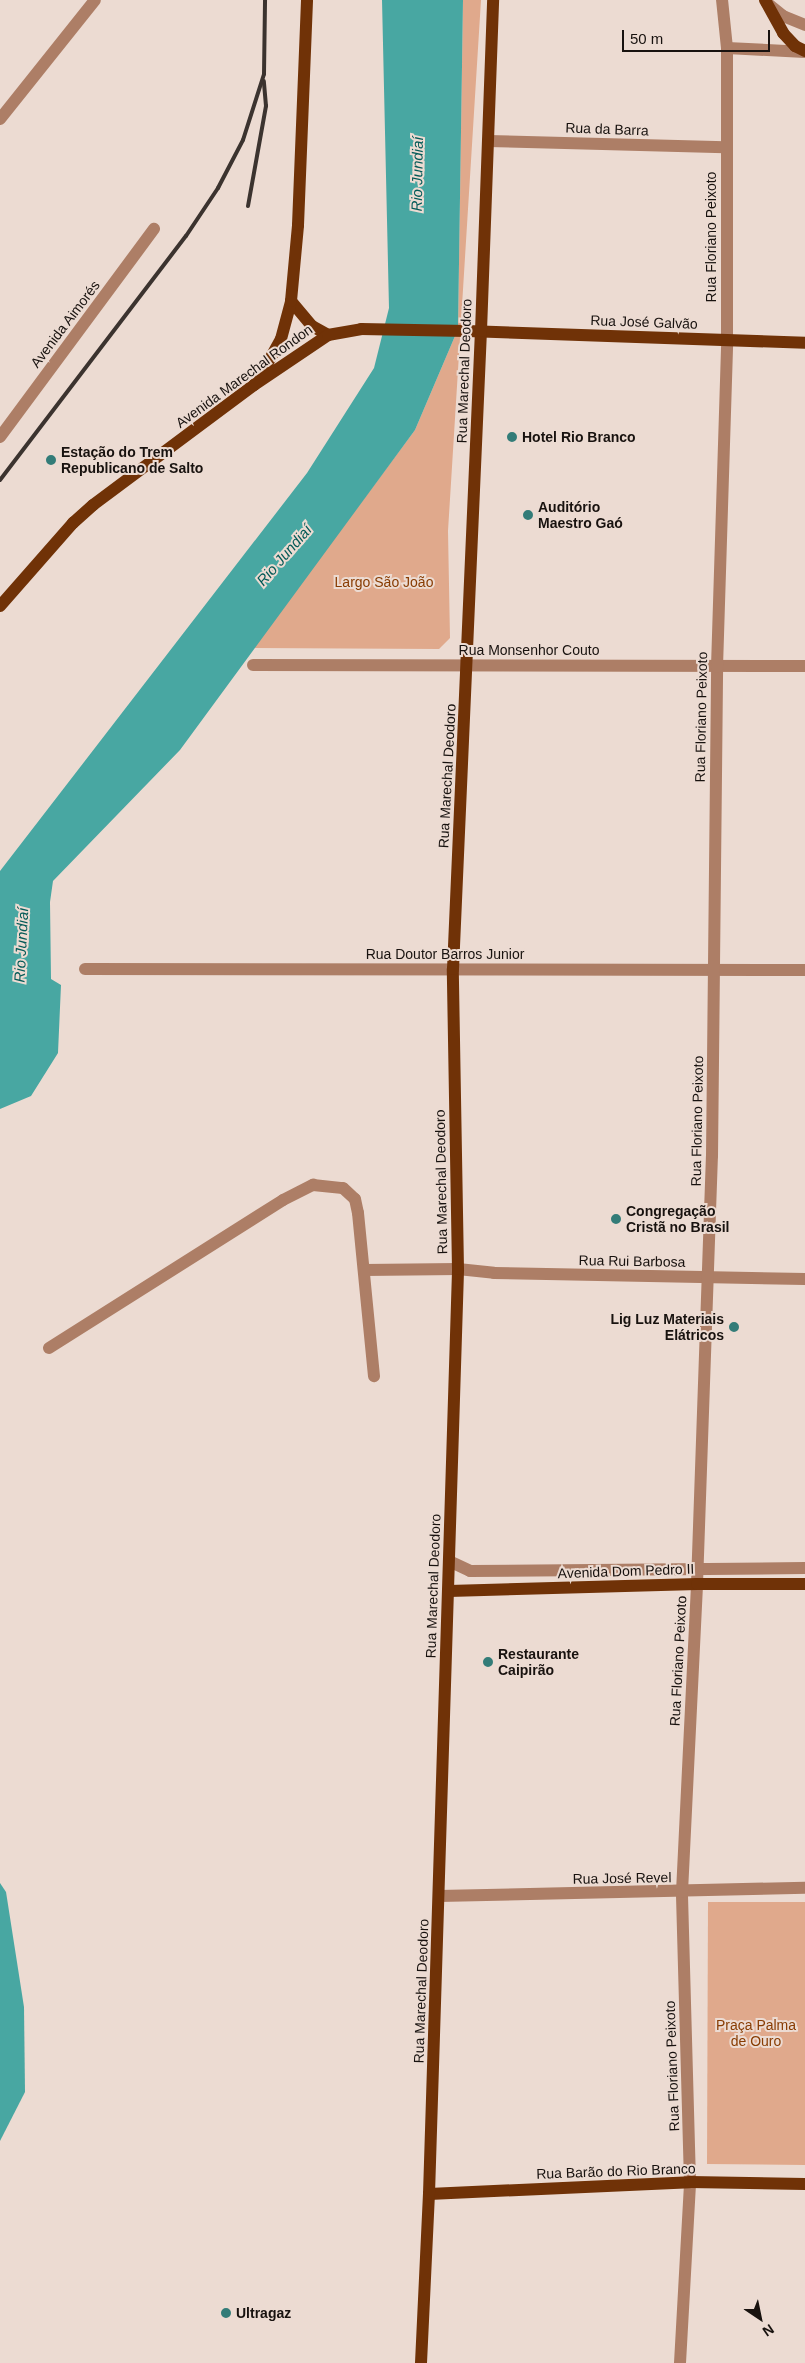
<!DOCTYPE html>
<html>
<head>
<meta charset="utf-8">
<style>
  body { margin:0 }
  #map { position:relative; width:805px; height:2363px; overflow:hidden; background:#ecdbd2; font-family:Helvetica,sans-serif }
  div>[style] { position:absolute }
  [style*='--x'] { left:calc(var(--x)*1px); top:calc(var(--y)*1px); width:calc(var(--w)*1px); rotate:calc(var(--a)*1deg) }
  .green>* { inset:0; background:#e0a98c }
  .water>* { inset:0; background:#48a7a2 }
  .minor>* { height:12px; margin:-6px; padding:0 6px; transform-origin:6px; border-radius:6px; background:#ad7e66 }
  .major>* { height:12px; margin:-6px; padding:0 6px; transform-origin:6px; border-radius:6px; background:#703207 }
  .rail>* { height:4px; margin:-2px; padding:0 2px; transform-origin:2px; border-radius:2px; background:#3b332f }
  .dots>* { width:14px; height:14px; translate:-50% -50%; box-sizing:border-box; border:2px solid #ecdbd2; border-radius:50% }
  span { translate:-50% -50%; white-space:nowrap; text-align:center; line-height:1.15; -webkit-text-stroke:4px #ecdbd2; paint-order:stroke }
  .street-label { font-size:14px; color:#18120f }
  .poi-label { font-size:14px; color:#18120f; font-weight:700 }
  .left { translate:0 -50%; text-align:left }
  .right { translate:-100% -50%; text-align:right }
  .park-label { font-size:14px; color:#883c03 }
  .water-label { font-size:15px; color:#045a57; font-style:italic }
  .north { position:absolute; left:735px; top:2293px; width:50px; height:50px; -webkit-text-stroke:4px #ecdbd2; paint-order:stroke; rotate:146deg; font-size:14px; font-weight:700; line-height:20px; text-align:center; color:#18120f }
  .north::after { content:''; display:block; margin:auto; width:18px; height:22px; background:#18120f; clip-path:polygon(50% 0,100% 100%,50% 72%,0 100%) }
  .scale { position:absolute; left:622px; top:30px; width:148px; height:22px; box-sizing:border-box; border:2px solid #18120f; border-top:0; padding-left:6px; font-size:15px; line-height:18px; white-space:nowrap; color:#18120f; -webkit-text-stroke:4px #ecdbd2; paint-order:stroke }
</style>
</head>
<body>
<div id="map">
  <div class="green">
    <div style="clip-path:polygon(463px 0,481px 0,448px 531px,450px 638px,439px 649px,253px 648px,415px 430px,458px 329px)"></div>
    <div style="clip-path:polygon(708px 1902px,805px 1902px,805px 2165px,707px 2164px)"></div>
  </div>
  <div class="water">
    <div style="clip-path:polygon(382px 0,463px 0,458px 329px,415px 430px,180px 750px,53px 881px,50px 902px,51px 979px,61px 985px,58px 1053px,31px 1096px,0 1109px,0 871px,307px 473px,374px 368px,389px 308px)"></div>
    <div style="clip-path:polygon(0 1883px,6px 1892px,24px 2007px,25px 2092px,0 2141px)"></div>
  </div>
  <div class="minor">
    <div style="--x:767;--y:3;--w:21;--a:39"></div>
    <div style="--x:783;--y:16;--w:24;--a:22"></div>
    <div style="--x:727;--y:48;--w:78;--a:2.9"></div>
    <div style="--x:0;--y:119;--w:152;--a:-51.4"></div>
    <div style="--x:488;--y:141;--w:237;--a:1.5"></div>
    <div style="--x:0;--y:437;--w:259;--a:-53.5"></div>
    <div style="--x:253;--y:665;--w:552;--a:0.1"></div>
    <div style="--x:85;--y:969;--w:720;--a:0.08"></div>
    <div style="--x:364;--y:1270;--w:94;--a:-0.6"></div>
    <div style="--x:458;--y:1269;--w:36;--a:6"></div>
    <div style="--x:494;--y:1273;--w:311;--a:1.1"></div>
    <div style="--x:49;--y:1348;--w:277;--a:-32.3"></div>
    <div style="--x:283;--y:1200;--w:34;--a:-27"></div>
    <div style="--x:313;--y:1185;--w:30;--a:6"></div>
    <div style="--x:343;--y:1188;--w:16;--a:43"></div>
    <div style="--x:355;--y:1199;--w:14;--a:78"></div>
    <div style="--x:358;--y:1213;--w:164;--a:84.4"></div>
    <div style="--x:449;--y:1561;--w:23;--a:25"></div>
    <div style="--x:470;--y:1571;--w:335;--a:-0.5"></div>
    <div style="--x:439;--y:1896;--w:366;--a:-1.3"></div>
    <div style="--x:680;--y:2363;--w:181;--a:-86.8"></div>
    <div style="--x:690;--y:2182;--w:290;--a:-91.6"></div>
    <div style="--x:682;--y:1892;--w:308;--a:-87.2"></div>
    <div style="--x:697;--y:1584;--w:428;--a:-88"></div>
    <div style="--x:712;--y:1156;--w:489;--a:-89.4"></div>
    <div style="--x:717;--y:667;--w:327;--a:-88.2"></div>
    <div style="--x:727;--y:340;--w:292;--a:-90"></div>
    <div style="--x:727;--y:48;--w:48;--a:-95.9"></div>
  </div>
  <div class="major">
    <div style="--x:765;--y:0;--w:38;--a:61"></div>
    <div style="--x:783;--y:33;--w:18;--a:47"></div>
    <div style="--x:795;--y:46;--w:11;--a:27"></div>
    <div style="--x:291;--y:301;--w:33;--a:50"></div>
    <div style="--x:312;--y:326;--w:18;--a:29"></div>
    <div style="--x:260;--y:377;--w:43;--a:-61.1"></div>
    <div style="--x:281;--y:339;--w:39;--a:-75"></div>
    <div style="--x:291;--y:301;--w:76;--a:-84.7"></div>
    <div style="--x:298;--y:225;--w:225;--a:-87.7"></div>
    <div style="--x:0;--y:606;--w:111;--a:-48.7"></div>
    <div style="--x:73;--y:523;--w:27;--a:-42"></div>
    <div style="--x:93;--y:505;--w:201;--a:-36.7"></div>
    <div style="--x:254;--y:385;--w:89;--a:-34"></div>
    <div style="--x:328;--y:335;--w:34;--a:-10"></div>
    <div style="--x:361;--y:329;--w:106;--a:1.1"></div>
    <div style="--x:467;--y:331;--w:338;--a:2"></div>
    <div style="--x:449;--y:1591;--w:248;--a:-1.6"></div>
    <div style="--x:697;--y:1584;--w:108;--a:0"></div>
    <div style="--x:429;--y:2194;--w:261;--a:-2.6"></div>
    <div style="--x:690;--y:2182;--w:115;--a:1"></div>
    <div style="--x:421;--y:2363;--w:169;--a:-87.3"></div>
    <div style="--x:429;--y:2194;--w:925;--a:-88.2"></div>
    <div style="--x:458;--y:1269;--w:300;--a:-91"></div>
    <div style="--x:453;--y:969;--w:639;--a:-87.49"></div>
    <div style="--x:481;--y:331;--w:331;--a:-87.9"></div>
  </div>
  <div class="rail">
    <div style="--x:248;--y:206;--w:102;--a:-79.8"></div>
    <div style="--x:266;--y:106;--w:25;--a:-95"></div>
    <div style="--x:0;--y:480;--w:307;--a:-52.7"></div>
    <div style="--x:186;--y:236;--w:58;--a:-56.3"></div>
    <div style="--x:218;--y:188;--w:54;--a:-62.5"></div>
    <div style="--x:243;--y:140;--w:69;--a:-72.3"></div>
    <div style="--x:264;--y:74;--w:74;--a:-89.2"></div>
  </div>
  <div class="dots">
    <div style="left:512px;top:437px;background:#337c78"></div>
    <div style="left:51px;top:460px;background:#337c78"></div>
    <div style="left:528px;top:515px;background:#337c78"></div>
    <div style="left:616px;top:1219px;background:#337c78"></div>
    <div style="left:734px;top:1327px;background:#337c78"></div>
    <div style="left:488px;top:1662px;background:#337c78"></div>
    <div style="left:226px;top:2313px;background:#337c78"></div>
  </div>
  <div class="street-label">
    <span style="left:607px;top:129px;rotate:2deg">Rua da Barra</span>
    <span style="left:711px;top:237px;rotate:-90deg">Rua Floriano Peixoto</span>
    <span style="left:644px;top:322px;rotate:2deg">Rua José Galvão</span>
    <span style="left:65px;top:324px;rotate:-53deg">Avenida Aimorés</span>
    <span style="left:464px;top:371px;rotate:-88deg">Rua Marechal Deodoro</span>
    <span style="left:244px;top:376px;rotate:-36deg">Avenida Marechal Rondon</span>
    <span style="left:529px;top:650px">Rua Monsenhor Couto</span>
    <span style="left:701px;top:717px;rotate:-89deg">Rua Floriano Peixoto</span>
    <span style="left:447px;top:776px;rotate:-87deg">Rua Marechal Deodoro</span>
    <span style="left:445px;top:954px">Rua Doutor Barros Junior</span>
    <span style="left:697px;top:1121px;rotate:-89deg">Rua Floriano Peixoto</span>
    <span style="left:441px;top:1182px;rotate:-91deg">Rua Marechal Deodoro</span>
    <span style="left:632px;top:1261px;rotate:1deg">Rua Rui Barbosa</span>
    <span style="left:626px;top:1571px;rotate:-2deg">Avenida Dom Pedro II</span>
    <span style="left:433px;top:1586px;rotate:-88deg">Rua Marechal Deodoro</span>
    <span style="left:678px;top:1661px;rotate:-87deg">Rua Floriano Peixoto</span>
    <span style="left:622px;top:1878px;rotate:-1deg">Rua José Revel</span>
    <span style="left:421px;top:1991px;rotate:-88deg">Rua Marechal Deodoro</span>
    <span style="left:672px;top:2066px;rotate:-92deg">Rua Floriano Peixoto</span>
    <span style="left:616px;top:2171px;rotate:-2deg">Rua Barão do Rio Branco</span>
  </div>
  <div class="poi-label">
    <span class="left" style="left:522px;top:437px">Hotel Rio Branco</span>
    <span class="left" style="left:61px;top:460px">Estação do Trem<br>Republicano de Salto</span>
    <span class="left" style="left:538px;top:515px">Auditório<br>Maestro Gaó</span>
    <span class="left" style="left:626px;top:1219px">Congregação<br>Cristã no Brasil</span>
    <span class="right" style="left:724px;top:1327px">Lig Luz Materiais<br>Elátricos</span>
    <span class="left" style="left:498px;top:1662px">Restaurante<br>Caipirão</span>
    <span class="left" style="left:236px;top:2313px">Ultragaz</span>
  </div>
  <div class="park-label">
    <span style="left:384px;top:582px">Largo São João</span>
    <span style="left:756px;top:2033px">Praça Palma<br>de Ouro</span>
  </div>
  <div class="water-label">
    <span style="left:417px;top:174px;rotate:-89deg">Rio Jundiaí</span>
    <span style="left:284px;top:555px;rotate:-49deg">Rio Jundiaí</span>
    <span style="left:21px;top:945px;rotate:-87deg">Rio Jundiaí</span>
  </div>
  <div class="north">N</div>
  <div class="scale">50 m</div>
</div>
</body>
</html>
